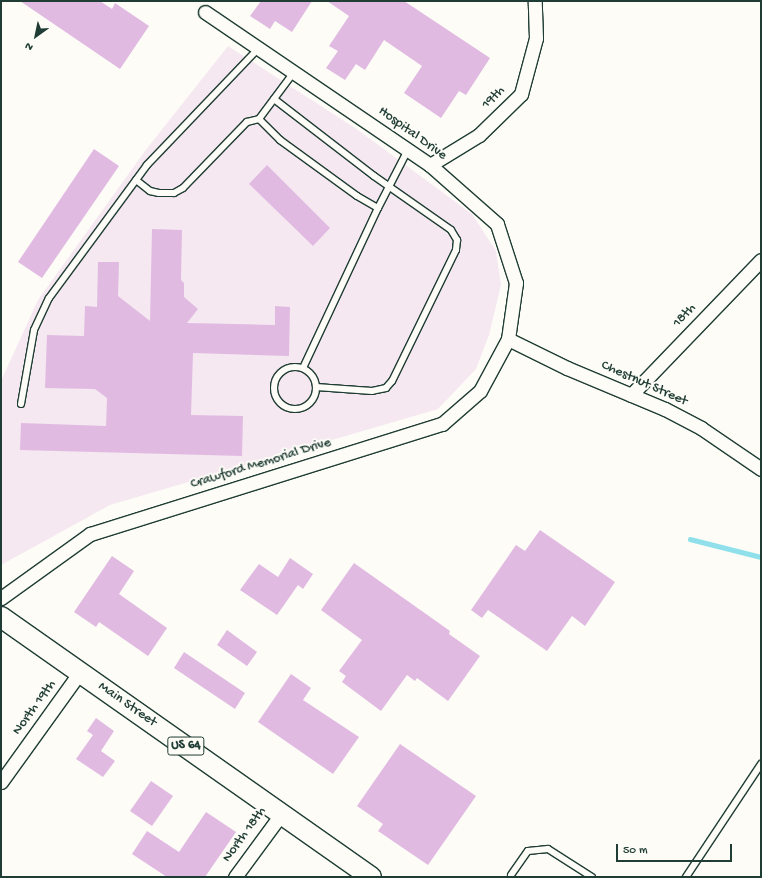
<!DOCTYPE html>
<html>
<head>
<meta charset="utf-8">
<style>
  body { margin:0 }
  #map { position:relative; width:762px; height:878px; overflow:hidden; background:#fdfcf7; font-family:"Gochi Hand",sans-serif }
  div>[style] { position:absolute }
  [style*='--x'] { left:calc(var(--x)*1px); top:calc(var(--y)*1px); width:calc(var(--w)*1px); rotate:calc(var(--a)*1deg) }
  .built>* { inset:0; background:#f5e8f1 }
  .stream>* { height:4.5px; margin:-2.25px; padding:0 2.25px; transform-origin:2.25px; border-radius:2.25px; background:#8fe0ea }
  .building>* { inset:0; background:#e1bae2 }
  .roads { filter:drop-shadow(1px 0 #1f3d34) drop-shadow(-1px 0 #1f3d34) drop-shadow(0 1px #1f3d34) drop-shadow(0 -1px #1f3d34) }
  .service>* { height:6px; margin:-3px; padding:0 3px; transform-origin:3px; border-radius:3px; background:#fdfcf7 }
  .service>.ring { margin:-3px; padding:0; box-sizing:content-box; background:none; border:6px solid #fdfcf7; border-radius:50% }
  .minor>* { height:13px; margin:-6.5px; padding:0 6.5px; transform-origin:6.5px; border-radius:6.5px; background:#fdfcf7 }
  .primary>* { height:20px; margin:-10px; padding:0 10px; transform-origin:10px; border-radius:10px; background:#fdfcf7 }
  span { translate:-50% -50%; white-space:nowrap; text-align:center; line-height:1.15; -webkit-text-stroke:4px #fdfcf7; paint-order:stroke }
  .shield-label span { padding:1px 3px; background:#fdfcf7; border:1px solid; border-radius:3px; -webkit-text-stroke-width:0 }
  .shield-label { font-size:13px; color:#1f3d34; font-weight:700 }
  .street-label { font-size:14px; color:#1f3d34 }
  .frame { position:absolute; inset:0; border:2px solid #1f3d34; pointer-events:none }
  .north { position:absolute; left:16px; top:16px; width:40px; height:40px; -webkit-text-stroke:3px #fdfcf7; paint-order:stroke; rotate:213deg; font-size:11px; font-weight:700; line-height:16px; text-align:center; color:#1f3d34 }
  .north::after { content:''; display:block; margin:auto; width:14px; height:18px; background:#1f3d34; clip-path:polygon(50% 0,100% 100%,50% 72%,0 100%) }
  .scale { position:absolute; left:616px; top:844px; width:116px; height:18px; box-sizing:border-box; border:2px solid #1f3d34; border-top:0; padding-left:5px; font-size:12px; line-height:14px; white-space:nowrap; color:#1f3d34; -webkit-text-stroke:3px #fdfcf7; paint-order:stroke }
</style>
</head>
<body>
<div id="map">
  <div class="built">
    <div style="clip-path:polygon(228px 46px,358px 130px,472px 214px,496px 251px,501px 285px,489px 335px,476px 369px,438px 409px,110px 505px,1px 565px,1px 381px,38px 300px,145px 151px)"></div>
  </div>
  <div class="stream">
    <div style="--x:690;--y:539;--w:73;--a:14.2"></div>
  </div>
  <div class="building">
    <div style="clip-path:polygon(20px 1px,100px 1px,112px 9px,115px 3px,149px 26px,120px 69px)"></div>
    <div style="clip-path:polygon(261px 1px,312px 1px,292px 32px,275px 21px,270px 29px,250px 16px)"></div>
    <div style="clip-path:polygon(327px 1px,404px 1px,490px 58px,466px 95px,459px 91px,441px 118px,404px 93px,422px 66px,384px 40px,365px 70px,356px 64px,345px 80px,326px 68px,338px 51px,329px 46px,349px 16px)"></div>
    <div style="clip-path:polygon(94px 149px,119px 166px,42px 278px,18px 262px)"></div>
    <div style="clip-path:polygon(267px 165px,330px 228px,313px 246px,249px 184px)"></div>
    <div style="clip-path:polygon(152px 229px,182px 230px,181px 280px,184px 283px,184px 297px,198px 309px,187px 323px,275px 325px,275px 306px,290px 307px,289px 356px,193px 353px,191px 415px,243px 416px,242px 456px,20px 450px,21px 423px,106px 426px,107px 398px,95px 389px,45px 388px,47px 335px,84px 336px,85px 306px,97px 307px,98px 262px,119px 262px,118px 296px,150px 321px)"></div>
    <div style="clip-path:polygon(540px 530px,615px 582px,585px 626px,572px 616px,547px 651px,488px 610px,482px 618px,471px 610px,516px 545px,525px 551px)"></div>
    <div style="clip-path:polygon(112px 556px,134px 571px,119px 594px,167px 628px,148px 656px,99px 622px,96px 627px,74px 612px)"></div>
    <div style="clip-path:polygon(290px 558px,313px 574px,303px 589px,298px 585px,277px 615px,240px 590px,259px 564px,278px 577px)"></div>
    <div style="clip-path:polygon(354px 563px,450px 631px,449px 634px,480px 656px,448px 701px,417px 678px,415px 681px,407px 675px,381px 711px,342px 682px,346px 676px,339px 671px,362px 640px,321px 610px)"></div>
    <div style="clip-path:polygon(227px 630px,257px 652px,247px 666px,217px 645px)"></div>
    <div style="clip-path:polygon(184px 652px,245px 693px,235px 709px,174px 668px)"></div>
    <div style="clip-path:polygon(291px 674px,311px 688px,303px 700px,359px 737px,333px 774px,258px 722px)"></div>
    <div style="clip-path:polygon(96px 718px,114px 731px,101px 751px,115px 761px,103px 777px,76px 759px,93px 735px,87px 731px)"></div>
    <div style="clip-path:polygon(400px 744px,476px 796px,428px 865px,378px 831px,383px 824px,357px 806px)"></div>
    <div style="clip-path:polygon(151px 781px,173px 796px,152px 826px,130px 811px)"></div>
    <div style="clip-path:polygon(206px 812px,236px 832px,205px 877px,167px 877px,132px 854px,147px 831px,179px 852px)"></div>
  </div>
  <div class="roads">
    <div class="service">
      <div style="--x:274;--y:99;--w:126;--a:37.6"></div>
      <div style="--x:374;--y:176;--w:94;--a:35"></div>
      <div style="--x:451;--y:230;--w:12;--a:59"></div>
      <div style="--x:457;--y:240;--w:10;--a:96"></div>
      <div style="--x:456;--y:250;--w:146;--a:116"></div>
      <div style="--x:392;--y:381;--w:9;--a:131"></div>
      <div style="--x:386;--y:388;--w:14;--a:168"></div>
      <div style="--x:372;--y:391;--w:56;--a:-175.9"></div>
      <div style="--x:259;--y:119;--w:30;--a:45"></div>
      <div style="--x:280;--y:140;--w:95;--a:36"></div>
      <div style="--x:357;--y:196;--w:24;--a:30"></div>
      <div style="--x:136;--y:180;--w:18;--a:38"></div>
      <div style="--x:150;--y:191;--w:9;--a:13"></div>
      <div style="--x:159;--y:193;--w:15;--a:0"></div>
      <div style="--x:174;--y:193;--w:10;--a:-29"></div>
      <div style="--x:183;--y:188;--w:92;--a:-45.9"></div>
      <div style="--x:247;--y:122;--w:12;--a:-14"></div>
      <div style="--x:259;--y:119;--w:59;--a:-53.3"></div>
      <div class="ring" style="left:274px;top:367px;width:36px;height:36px"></div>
      <div style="--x:303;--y:368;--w:177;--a:-64.9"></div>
      <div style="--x:378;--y:208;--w:65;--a:-62.7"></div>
      <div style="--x:21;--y:404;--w:75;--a:-80"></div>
      <div style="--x:34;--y:330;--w:35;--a:-65"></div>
      <div style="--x:49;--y:298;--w:165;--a:-53.6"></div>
      <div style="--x:147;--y:165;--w:162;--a:-46.3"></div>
      <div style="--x:511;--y:875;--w:29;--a:-55"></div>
      <div style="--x:528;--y:851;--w:20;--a:-6"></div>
      <div style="--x:548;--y:849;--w:52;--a:32.5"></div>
      <div style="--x:686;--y:877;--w:136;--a:-56.4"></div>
    </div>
    <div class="minor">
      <div style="--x:430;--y:165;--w:57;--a:-31.5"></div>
      <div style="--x:479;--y:135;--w:59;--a:-44.3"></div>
      <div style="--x:521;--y:94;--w:58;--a:-75"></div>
      <div style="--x:536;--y:38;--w:37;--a:-92"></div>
      <div style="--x:508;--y:339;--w:66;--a:26.2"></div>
      <div style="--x:567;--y:368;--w:106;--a:22.7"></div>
      <div style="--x:665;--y:409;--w:41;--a:27.8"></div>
      <div style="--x:701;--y:428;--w:73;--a:34.3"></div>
      <div style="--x:631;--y:395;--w:187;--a:-46.1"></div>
      <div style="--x:1;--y:598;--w:110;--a:-35.7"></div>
      <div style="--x:90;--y:534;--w:369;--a:-17.4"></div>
      <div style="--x:442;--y:424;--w:50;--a:-41"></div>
      <div style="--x:480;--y:391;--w:59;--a:-61.7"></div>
      <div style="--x:508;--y:339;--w:57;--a:-81.9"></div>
      <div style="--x:516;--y:283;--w:62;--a:-107.9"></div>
      <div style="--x:497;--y:224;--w:89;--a:-138.6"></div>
      <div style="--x:430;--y:165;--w:272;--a:-145.8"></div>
      <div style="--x:1;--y:782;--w:135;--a:-54.3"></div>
      <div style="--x:235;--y:877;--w:79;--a:-53.7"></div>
    </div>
    <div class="primary">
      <div style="--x:1;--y:617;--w:452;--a:35.1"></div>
    </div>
  </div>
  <div class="shield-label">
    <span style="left:186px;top:746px">US 64</span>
  </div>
  <div class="street-label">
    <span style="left:494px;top:98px;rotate:-44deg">19th</span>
    <span style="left:412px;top:134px;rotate:36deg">Hospital Drive</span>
    <span style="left:685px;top:316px;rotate:-46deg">18th</span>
    <span style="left:644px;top:384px;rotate:24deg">Chestnut Street</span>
    <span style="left:261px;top:464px;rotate:-17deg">Crawford Memorial Drive</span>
    <span style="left:127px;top:705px;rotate:35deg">Main Street</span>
    <span style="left:35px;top:708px;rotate:-54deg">North 19th</span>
    <span style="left:245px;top:835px;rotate:-54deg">North 18th</span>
  </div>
  <div class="frame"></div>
  <div class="north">N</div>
  <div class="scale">50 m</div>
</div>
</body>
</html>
